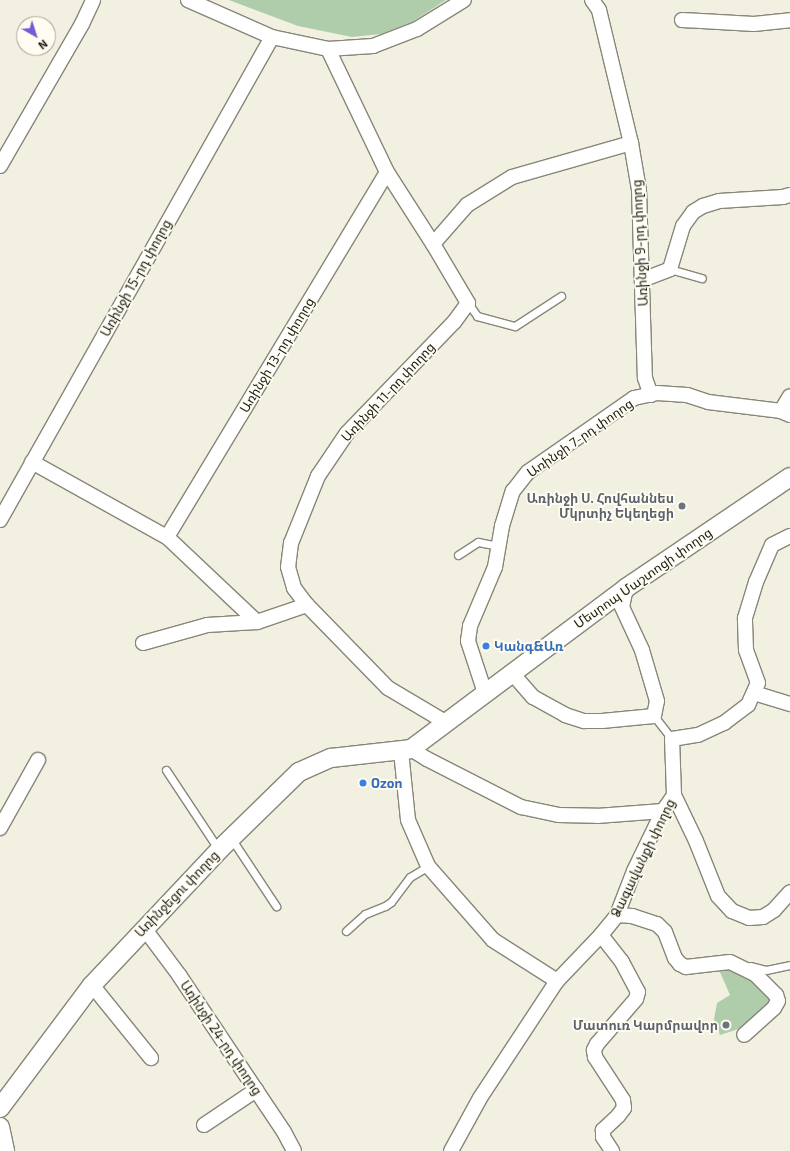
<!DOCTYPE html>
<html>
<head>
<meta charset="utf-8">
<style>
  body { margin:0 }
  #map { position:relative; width:790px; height:1151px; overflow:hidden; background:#f2f0e1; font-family:"Exo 2","Noto Sans Armenian",sans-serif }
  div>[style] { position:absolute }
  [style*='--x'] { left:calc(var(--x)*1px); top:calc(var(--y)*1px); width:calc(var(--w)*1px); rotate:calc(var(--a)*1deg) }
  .green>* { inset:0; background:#b0cdab }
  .roads { filter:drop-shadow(1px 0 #888679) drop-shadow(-1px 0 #888679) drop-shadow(0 1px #888679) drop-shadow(0 -1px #888679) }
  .service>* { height:7px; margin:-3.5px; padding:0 3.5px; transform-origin:3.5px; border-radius:3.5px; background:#fff }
  .minor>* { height:14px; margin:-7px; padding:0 7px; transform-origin:7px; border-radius:7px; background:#fff }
  .tertiary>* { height:18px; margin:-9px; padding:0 9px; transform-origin:9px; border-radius:9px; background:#fff }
  .dots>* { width:11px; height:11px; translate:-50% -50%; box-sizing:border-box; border:2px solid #fffdf1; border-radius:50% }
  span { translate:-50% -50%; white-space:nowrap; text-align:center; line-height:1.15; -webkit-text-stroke:3.5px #fffdf1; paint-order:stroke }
  .street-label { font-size:13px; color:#1b1a15 }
  .worship-label { font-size:13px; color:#5b616d; font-weight:700 }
  .right { translate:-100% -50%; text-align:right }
  .shop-label { font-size:13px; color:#366cbe; font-weight:700 }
  .left { translate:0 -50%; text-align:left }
  .north { position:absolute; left:16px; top:16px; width:40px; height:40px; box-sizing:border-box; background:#fffdf1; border:1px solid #a4a299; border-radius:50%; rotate:141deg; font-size:11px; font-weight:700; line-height:16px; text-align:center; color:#1b1a15 }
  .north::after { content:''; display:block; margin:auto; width:14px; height:18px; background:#7659d3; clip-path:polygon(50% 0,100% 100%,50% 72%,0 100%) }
</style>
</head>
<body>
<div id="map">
  <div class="green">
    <div style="clip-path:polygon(229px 0,446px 0,412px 22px,381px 34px,352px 37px,298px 26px)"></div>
    <div style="clip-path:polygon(719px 970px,740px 970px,775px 1001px,748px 1026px,720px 1035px,714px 1019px,717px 1003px,730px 995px)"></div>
  </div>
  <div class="roads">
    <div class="service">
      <div style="--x:670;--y:269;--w:33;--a:16"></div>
      <div style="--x:468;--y:303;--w:16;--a:55"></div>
      <div style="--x:477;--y:316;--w:39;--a:15"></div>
      <div style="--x:515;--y:326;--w:55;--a:-33.1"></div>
      <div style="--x:458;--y:555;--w:24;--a:-33"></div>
      <div style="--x:478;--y:542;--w:20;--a:11"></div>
      <div style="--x:654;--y:716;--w:29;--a:52"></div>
      <div style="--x:166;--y:770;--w:96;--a:56.5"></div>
      <div style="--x:231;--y:838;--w:82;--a:56.5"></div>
      <div style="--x:346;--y:931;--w:25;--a:-42"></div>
      <div style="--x:365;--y:914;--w:22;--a:-22"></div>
      <div style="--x:385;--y:906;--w:7;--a:-34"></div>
      <div style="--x:391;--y:902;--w:31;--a:-53"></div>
      <div style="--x:410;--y:877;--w:21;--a:-31"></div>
      <div style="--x:750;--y:966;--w:16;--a:14"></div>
      <div style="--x:766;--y:970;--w:25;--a:-12"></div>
    </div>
    <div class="minor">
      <div style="--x:188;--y:0;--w:92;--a:23.8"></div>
      <div style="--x:272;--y:37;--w:57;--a:12.1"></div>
      <div style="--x:328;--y:49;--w:45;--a:-3.8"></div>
      <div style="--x:373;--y:46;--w:47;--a:-21.1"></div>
      <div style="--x:417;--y:29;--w:55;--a:-31.7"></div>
      <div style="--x:592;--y:0;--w:12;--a:55"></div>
      <div style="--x:599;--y:10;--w:137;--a:76.5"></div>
      <div style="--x:631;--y:143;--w:48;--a:80.3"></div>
      <div style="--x:639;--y:190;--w:188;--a:88.2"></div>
      <div style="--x:645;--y:378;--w:18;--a:71"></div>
      <div style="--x:682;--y:20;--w:72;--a:3.2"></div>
      <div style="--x:754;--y:24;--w:36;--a:-6"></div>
      <div style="--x:328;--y:49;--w:136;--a:64.4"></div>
      <div style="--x:387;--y:172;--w:85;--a:57.4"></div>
      <div style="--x:433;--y:244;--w:69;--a:59.3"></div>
      <div style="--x:468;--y:303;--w:24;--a:126"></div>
      <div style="--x:454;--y:322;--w:154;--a:133.9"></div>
      <div style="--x:347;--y:433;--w:52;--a:124"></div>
      <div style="--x:318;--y:476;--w:72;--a:111.9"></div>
      <div style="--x:291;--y:543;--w:24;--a:97"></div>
      <div style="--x:288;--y:567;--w:22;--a:74"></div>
      <div style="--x:294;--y:588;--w:21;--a:53"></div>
      <div style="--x:307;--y:605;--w:116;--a:45.7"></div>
      <div style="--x:388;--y:688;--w:69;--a:30.7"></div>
      <div style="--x:0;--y:166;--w:164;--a:-60"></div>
      <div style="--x:82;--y:24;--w:26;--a:-65"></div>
      <div style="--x:433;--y:244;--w:52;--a:-48.9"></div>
      <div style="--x:467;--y:205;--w:53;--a:-31.9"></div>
      <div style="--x:512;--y:177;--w:124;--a:-15.9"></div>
      <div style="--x:642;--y:280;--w:30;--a:-21"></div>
      <div style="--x:670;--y:269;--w:45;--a:-73.2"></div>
      <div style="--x:683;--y:226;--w:17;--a:-54"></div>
      <div style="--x:693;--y:212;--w:12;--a:-31"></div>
      <div style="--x:703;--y:206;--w:17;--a:-17"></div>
      <div style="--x:719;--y:201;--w:64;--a:-3.6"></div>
      <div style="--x:783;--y:197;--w:7;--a:-16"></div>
      <div style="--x:781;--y:411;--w:17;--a:-59"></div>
      <div style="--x:32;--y:462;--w:154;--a:29.1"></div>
      <div style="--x:167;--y:537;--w:124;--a:43.4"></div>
      <div style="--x:0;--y:520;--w:554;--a:-60.61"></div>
      <div style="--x:167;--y:537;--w:426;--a:-58.9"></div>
      <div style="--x:143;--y:643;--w:66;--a:-15.7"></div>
      <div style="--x:207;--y:625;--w:50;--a:-3.4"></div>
      <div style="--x:257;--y:622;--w:53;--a:-18.8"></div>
      <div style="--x:512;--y:673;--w:32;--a:49"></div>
      <div style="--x:533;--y:697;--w:37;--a:29"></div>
      <div style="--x:565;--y:715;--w:20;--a:18"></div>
      <div style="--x:584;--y:721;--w:18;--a:0"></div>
      <div style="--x:602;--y:721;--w:52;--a:-5.5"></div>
      <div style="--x:654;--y:716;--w:15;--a:-79"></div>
      <div style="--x:657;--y:701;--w:53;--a:-106.4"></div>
      <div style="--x:642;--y:650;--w:47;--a:-114.9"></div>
      <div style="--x:622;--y:607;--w:19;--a:-78"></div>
      <div style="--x:485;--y:693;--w:55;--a:-108.1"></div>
      <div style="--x:468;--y:641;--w:15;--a:-82"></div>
      <div style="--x:470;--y:626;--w:64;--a:-67"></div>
      <div style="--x:495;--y:567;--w:42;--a:-80.3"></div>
      <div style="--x:502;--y:526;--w:37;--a:-73"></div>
      <div style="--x:513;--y:491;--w:24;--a:-52"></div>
      <div style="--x:528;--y:472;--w:129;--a:-34.9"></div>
      <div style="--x:634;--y:398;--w:24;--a:-12"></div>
      <div style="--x:657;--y:393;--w:30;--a:4"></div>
      <div style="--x:687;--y:395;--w:22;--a:18"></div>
      <div style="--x:708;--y:402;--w:74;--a:7"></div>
      <div style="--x:781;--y:411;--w:10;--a:24"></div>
      <div style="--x:754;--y:693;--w:38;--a:17"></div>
      <div style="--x:411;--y:749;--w:19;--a:32"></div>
      <div style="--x:427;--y:759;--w:106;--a:27.1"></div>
      <div style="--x:521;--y:807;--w:38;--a:12"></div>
      <div style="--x:558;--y:815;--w:39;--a:1"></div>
      <div style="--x:597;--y:816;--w:66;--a:-4.3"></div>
      <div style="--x:401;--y:751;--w:69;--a:84.2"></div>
      <div style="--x:408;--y:820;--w:50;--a:66.5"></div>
      <div style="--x:428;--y:866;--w:98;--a:48.7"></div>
      <div style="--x:493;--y:940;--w:76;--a:32.6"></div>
      <div style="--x:674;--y:795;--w:51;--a:64.4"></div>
      <div style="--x:696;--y:841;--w:59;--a:68.2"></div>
      <div style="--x:718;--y:896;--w:21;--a:47"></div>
      <div style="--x:732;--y:911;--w:18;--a:22"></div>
      <div style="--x:749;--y:918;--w:14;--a:-4"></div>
      <div style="--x:763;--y:917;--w:13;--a:-32"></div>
      <div style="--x:774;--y:910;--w:24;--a:-48"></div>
      <div style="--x:0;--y:828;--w:78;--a:-60.8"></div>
      <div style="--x:617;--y:915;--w:15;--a:4"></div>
      <div style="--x:632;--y:916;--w:26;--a:18"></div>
      <div style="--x:657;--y:924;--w:11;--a:45"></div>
      <div style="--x:665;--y:932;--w:28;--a:69"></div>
      <div style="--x:675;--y:958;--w:8;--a:50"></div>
      <div style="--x:680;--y:964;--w:7;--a:27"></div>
      <div style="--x:686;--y:967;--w:44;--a:-6.5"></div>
      <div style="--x:730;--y:962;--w:28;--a:26"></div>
      <div style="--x:755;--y:974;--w:30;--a:45"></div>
      <div style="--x:776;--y:995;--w:6;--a:72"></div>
      <div style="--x:778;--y:1001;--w:8;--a:120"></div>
      <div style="--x:774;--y:1008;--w:40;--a:138"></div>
      <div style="--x:144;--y:928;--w:59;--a:53.3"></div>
      <div style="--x:179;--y:975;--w:189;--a:56.2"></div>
      <div style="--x:284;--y:1132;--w:21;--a:62"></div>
      <div style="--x:601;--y:935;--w:34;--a:52"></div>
      <div style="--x:622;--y:962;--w:34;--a:62"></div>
      <div style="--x:638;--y:992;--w:7;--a:106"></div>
      <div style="--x:636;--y:999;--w:60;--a:130.9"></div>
      <div style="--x:597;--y:1044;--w:7;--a:117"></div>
      <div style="--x:594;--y:1050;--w:7;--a:82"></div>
      <div style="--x:595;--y:1057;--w:51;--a:56.9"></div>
      <div style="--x:623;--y:1100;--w:8;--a:83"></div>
      <div style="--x:624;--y:1108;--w:10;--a:127"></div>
      <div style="--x:618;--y:1116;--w:21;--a:137"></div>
      <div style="--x:603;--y:1130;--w:7;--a:90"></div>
      <div style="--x:603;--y:1137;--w:17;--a:57"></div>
      <div style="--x:92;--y:985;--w:94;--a:51.1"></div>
      <div style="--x:204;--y:1125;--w:63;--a:-33.9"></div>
      <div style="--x:451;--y:1151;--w:60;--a:-61.3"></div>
      <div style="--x:480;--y:1098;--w:140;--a:-56.7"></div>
      <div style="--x:557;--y:981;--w:64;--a:-46.3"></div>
      <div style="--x:601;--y:935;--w:26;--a:-51"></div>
      <div style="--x:617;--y:915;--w:47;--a:-68.9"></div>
      <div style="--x:634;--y:871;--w:67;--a:-64.2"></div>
      <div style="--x:663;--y:811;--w:19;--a:-55"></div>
      <div style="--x:674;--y:795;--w:56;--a:-92"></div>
      <div style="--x:672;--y:739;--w:26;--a:-9"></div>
      <div style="--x:698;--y:735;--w:29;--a:-25"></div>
      <div style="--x:724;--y:723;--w:30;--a:-37"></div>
      <div style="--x:748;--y:705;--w:24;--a:-66"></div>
      <div style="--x:758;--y:683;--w:35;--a:-110"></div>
      <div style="--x:746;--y:650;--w:32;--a:-92"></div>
      <div style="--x:745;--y:618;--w:38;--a:-73"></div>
      <div style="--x:756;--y:582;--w:40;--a:-66.6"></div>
      <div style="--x:772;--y:545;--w:20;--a:-27"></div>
    </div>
    <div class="tertiary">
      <div style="--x:0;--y:1108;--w:154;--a:-53.2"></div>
      <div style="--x:92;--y:985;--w:185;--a:-46.7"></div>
      <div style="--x:219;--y:850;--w:112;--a:-44.3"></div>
      <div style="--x:299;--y:772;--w:35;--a:-24"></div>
      <div style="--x:331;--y:758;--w:81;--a:-6.4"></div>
      <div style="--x:411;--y:749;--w:269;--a:-36.8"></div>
      <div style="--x:626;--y:588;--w:198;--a:-34.1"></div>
      <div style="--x:0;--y:1127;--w:25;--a:78"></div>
    </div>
  </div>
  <div class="dots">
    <div style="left:682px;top:506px;background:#6b7280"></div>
    <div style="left:486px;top:646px;background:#3f7fe0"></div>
    <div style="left:363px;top:783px;background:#3f7fe0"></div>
    <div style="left:726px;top:1025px;background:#6b7280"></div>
  </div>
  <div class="street-label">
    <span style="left:640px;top:243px;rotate:-93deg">Առինջի 9-րդ փողոց</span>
    <span style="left:136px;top:278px;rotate:-61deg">Առինջի 15-րդ փողոց</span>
    <span style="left:277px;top:355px;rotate:-59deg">Առինջի 13-րդ փողոց</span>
    <span style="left:388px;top:392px;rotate:-47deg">Առինջի 11-րդ փողոց</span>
    <span style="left:580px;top:438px;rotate:-35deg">Առինջի 7-րդ փողոց</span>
    <span style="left:643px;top:578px;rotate:-35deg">Մեսրոպ Մաշտոցի փողոց</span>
    <span style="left:643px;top:858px;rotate:-64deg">Ձագավանքի փողոց</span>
    <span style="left:177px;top:894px;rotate:-46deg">Առինջեցու փողոց</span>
    <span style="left:221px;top:1038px;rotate:56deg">Առինջի 24-րդ փողոց</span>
  </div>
  <div class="worship-label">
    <span class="right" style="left:674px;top:506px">Առինջի Ս. Հովհաննես<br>Մկրտիչ Եկեղեցի</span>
    <span class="right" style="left:718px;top:1025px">Մատուռ Կարմրավոր</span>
  </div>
  <div class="shop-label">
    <span class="left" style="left:494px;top:646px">Կանգ&amp;Առ</span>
    <span class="left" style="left:371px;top:783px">Ozon</span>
  </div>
  <div class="north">N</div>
</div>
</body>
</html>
